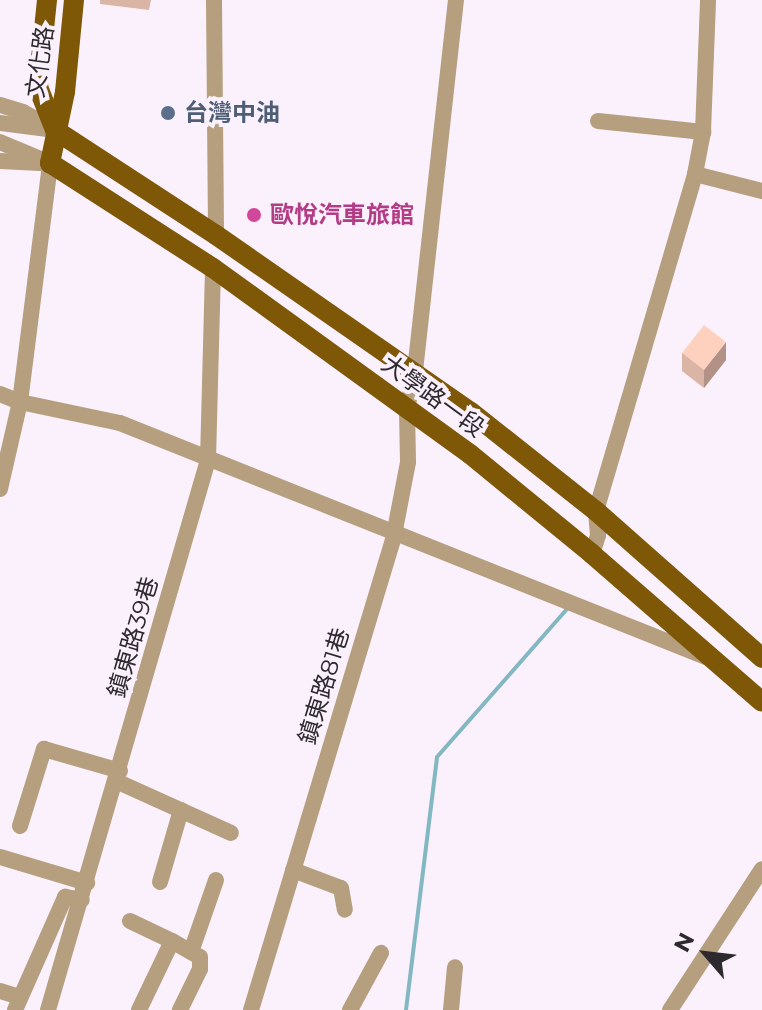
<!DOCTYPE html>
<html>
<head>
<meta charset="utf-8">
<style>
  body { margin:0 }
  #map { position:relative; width:762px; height:1010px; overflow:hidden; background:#fbf1fd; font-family:Montserrat,"Noto Sans TC",sans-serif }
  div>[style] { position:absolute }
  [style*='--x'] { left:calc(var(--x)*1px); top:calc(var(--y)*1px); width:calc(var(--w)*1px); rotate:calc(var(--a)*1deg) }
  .stream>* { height:4px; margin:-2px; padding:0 2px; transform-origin:2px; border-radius:2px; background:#83b7c1 }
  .minor>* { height:16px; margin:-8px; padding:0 8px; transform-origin:8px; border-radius:8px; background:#b59f7e }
  .major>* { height:20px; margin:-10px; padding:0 10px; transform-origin:10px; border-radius:10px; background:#7e5707 }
  .wall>* { inset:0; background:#dab4a4 }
  .shaded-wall>* { inset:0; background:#b29286 }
  .building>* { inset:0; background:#fed1bf }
  .dots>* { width:22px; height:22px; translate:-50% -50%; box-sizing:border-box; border:4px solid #fbf1fd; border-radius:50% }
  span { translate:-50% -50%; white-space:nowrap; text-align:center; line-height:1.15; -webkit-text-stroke:8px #fbf1fd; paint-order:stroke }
  .street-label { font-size:24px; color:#2d292e }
  .service-label { font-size:24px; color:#4e5e75; font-weight:700 }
  .left { translate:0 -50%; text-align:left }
  .hotel-label { font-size:24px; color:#b23c85; font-weight:700 }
  .north { position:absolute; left:666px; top:914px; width:80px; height:80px; -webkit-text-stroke:6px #fbf1fd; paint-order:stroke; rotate:298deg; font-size:22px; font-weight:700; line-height:32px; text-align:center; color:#2d292e }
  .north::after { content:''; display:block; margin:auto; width:28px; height:36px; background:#2d292e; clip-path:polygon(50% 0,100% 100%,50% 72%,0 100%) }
</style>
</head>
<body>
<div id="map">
  <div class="stream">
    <div style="--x:406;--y:1010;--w:255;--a:-83"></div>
    <div style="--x:437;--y:757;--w:197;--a:-48.7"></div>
  </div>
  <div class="minor">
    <div style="--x:214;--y:0;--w:235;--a:89.5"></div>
    <div style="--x:0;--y:105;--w:24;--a:17"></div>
    <div style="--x:23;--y:112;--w:37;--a:29"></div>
    <div style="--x:598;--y:121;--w:106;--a:6"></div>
    <div style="--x:0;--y:123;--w:46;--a:7.4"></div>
    <div style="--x:0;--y:142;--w:54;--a:22.8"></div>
    <div style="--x:0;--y:161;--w:40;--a:2.9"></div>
    <div style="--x:695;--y:174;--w:69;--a:14.2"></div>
    <div style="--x:0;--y:394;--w:22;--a:22"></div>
    <div style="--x:20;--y:402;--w:102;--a:11.9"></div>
    <div style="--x:120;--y:423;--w:631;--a:21.77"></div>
    <div style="--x:0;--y:489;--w:89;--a:-77.1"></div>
    <div style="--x:20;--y:402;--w:241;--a:-82.8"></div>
    <div style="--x:592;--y:554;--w:20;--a:-72"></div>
    <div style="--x:598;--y:535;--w:24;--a:-95"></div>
    <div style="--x:596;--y:511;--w:351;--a:-73.6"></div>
    <div style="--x:695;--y:174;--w:43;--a:-79.2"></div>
    <div style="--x:703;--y:132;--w:132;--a:-87.8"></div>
    <div style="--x:116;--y:781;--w:126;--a:24.3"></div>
    <div style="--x:20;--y:826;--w:81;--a:-72.7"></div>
    <div style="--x:44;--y:749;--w:79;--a:16.1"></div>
    <div style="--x:0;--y:857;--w:91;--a:16.6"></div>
    <div style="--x:293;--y:870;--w:51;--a:20.6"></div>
    <div style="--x:341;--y:888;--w:22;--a:80"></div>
    <div style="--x:160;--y:882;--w:75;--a:-73.7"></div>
    <div style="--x:130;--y:921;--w:47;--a:25.5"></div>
    <div style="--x:192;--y:949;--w:73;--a:-70.8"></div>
    <div style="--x:0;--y:991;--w:21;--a:17"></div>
    <div style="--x:15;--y:1010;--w:124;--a:-66.1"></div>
    <div style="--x:65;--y:897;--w:17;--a:10"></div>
    <div style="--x:48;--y:1010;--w:573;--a:-73.78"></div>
    <div style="--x:208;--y:460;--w:192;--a:-88.5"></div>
    <div style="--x:139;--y:1010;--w:76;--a:-64.4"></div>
    <div style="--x:172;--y:941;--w:32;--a:30"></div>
    <div style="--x:200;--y:957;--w:12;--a:90"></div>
    <div style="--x:200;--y:969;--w:46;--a:116"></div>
    <div style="--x:251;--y:1010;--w:496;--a:-73.2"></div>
    <div style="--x:394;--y:535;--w:74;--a:-79.1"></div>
    <div style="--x:408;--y:462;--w:53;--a:-91.1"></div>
    <div style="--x:407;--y:409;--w:39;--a:-78"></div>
    <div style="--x:415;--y:371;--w:373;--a:-83.7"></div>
    <div style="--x:350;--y:1010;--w:65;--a:-61.5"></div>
    <div style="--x:451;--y:1010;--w:43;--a:-84.7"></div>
    <div style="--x:670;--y:1010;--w:168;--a:-56.9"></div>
  </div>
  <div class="major">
    <div style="--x:47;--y:0;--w:87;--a:95.9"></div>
    <div style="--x:38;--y:87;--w:46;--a:68.4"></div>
    <div style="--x:74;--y:0;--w:92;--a:95.6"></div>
    <div style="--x:65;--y:92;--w:73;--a:101.9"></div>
    <div style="--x:50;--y:163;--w:194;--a:32.8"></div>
    <div style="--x:213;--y:268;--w:317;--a:35.9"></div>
    <div style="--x:470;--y:454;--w:158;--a:39.3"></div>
    <div style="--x:592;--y:554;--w:225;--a:41"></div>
    <div style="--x:55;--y:130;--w:192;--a:33.1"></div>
    <div style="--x:216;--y:235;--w:310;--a:34.8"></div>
    <div style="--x:471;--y:412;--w:159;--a:38.4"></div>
    <div style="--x:596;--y:511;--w:222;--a:41.5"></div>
  </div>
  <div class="wall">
    <div style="clip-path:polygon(100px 0,151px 0,149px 10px,100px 4px)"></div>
    <div style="clip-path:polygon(682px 353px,726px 360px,704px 388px,682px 371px)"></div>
  </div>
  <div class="shaded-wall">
    <div style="clip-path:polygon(726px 342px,726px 360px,704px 388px,704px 370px)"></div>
  </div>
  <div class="building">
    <div style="clip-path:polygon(704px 325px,726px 342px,704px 370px,682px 353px)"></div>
  </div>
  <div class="dots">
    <div style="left:168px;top:113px;background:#5c6f8a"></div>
    <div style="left:254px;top:215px;background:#d1479c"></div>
  </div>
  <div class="street-label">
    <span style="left:40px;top:62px;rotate:-82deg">文化路</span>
    <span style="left:433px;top:396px;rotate:36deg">大學路一段</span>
    <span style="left:133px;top:637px;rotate:-74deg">鎮東路39巷</span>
    <span style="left:324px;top:686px;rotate:-73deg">鎮東路81巷</span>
  </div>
  <div class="service-label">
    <span class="left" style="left:184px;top:113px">台灣中油</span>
  </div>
  <div class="hotel-label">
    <span class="left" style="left:270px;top:215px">歐悅汽車旅館</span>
  </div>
  <div class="north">N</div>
</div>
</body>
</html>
